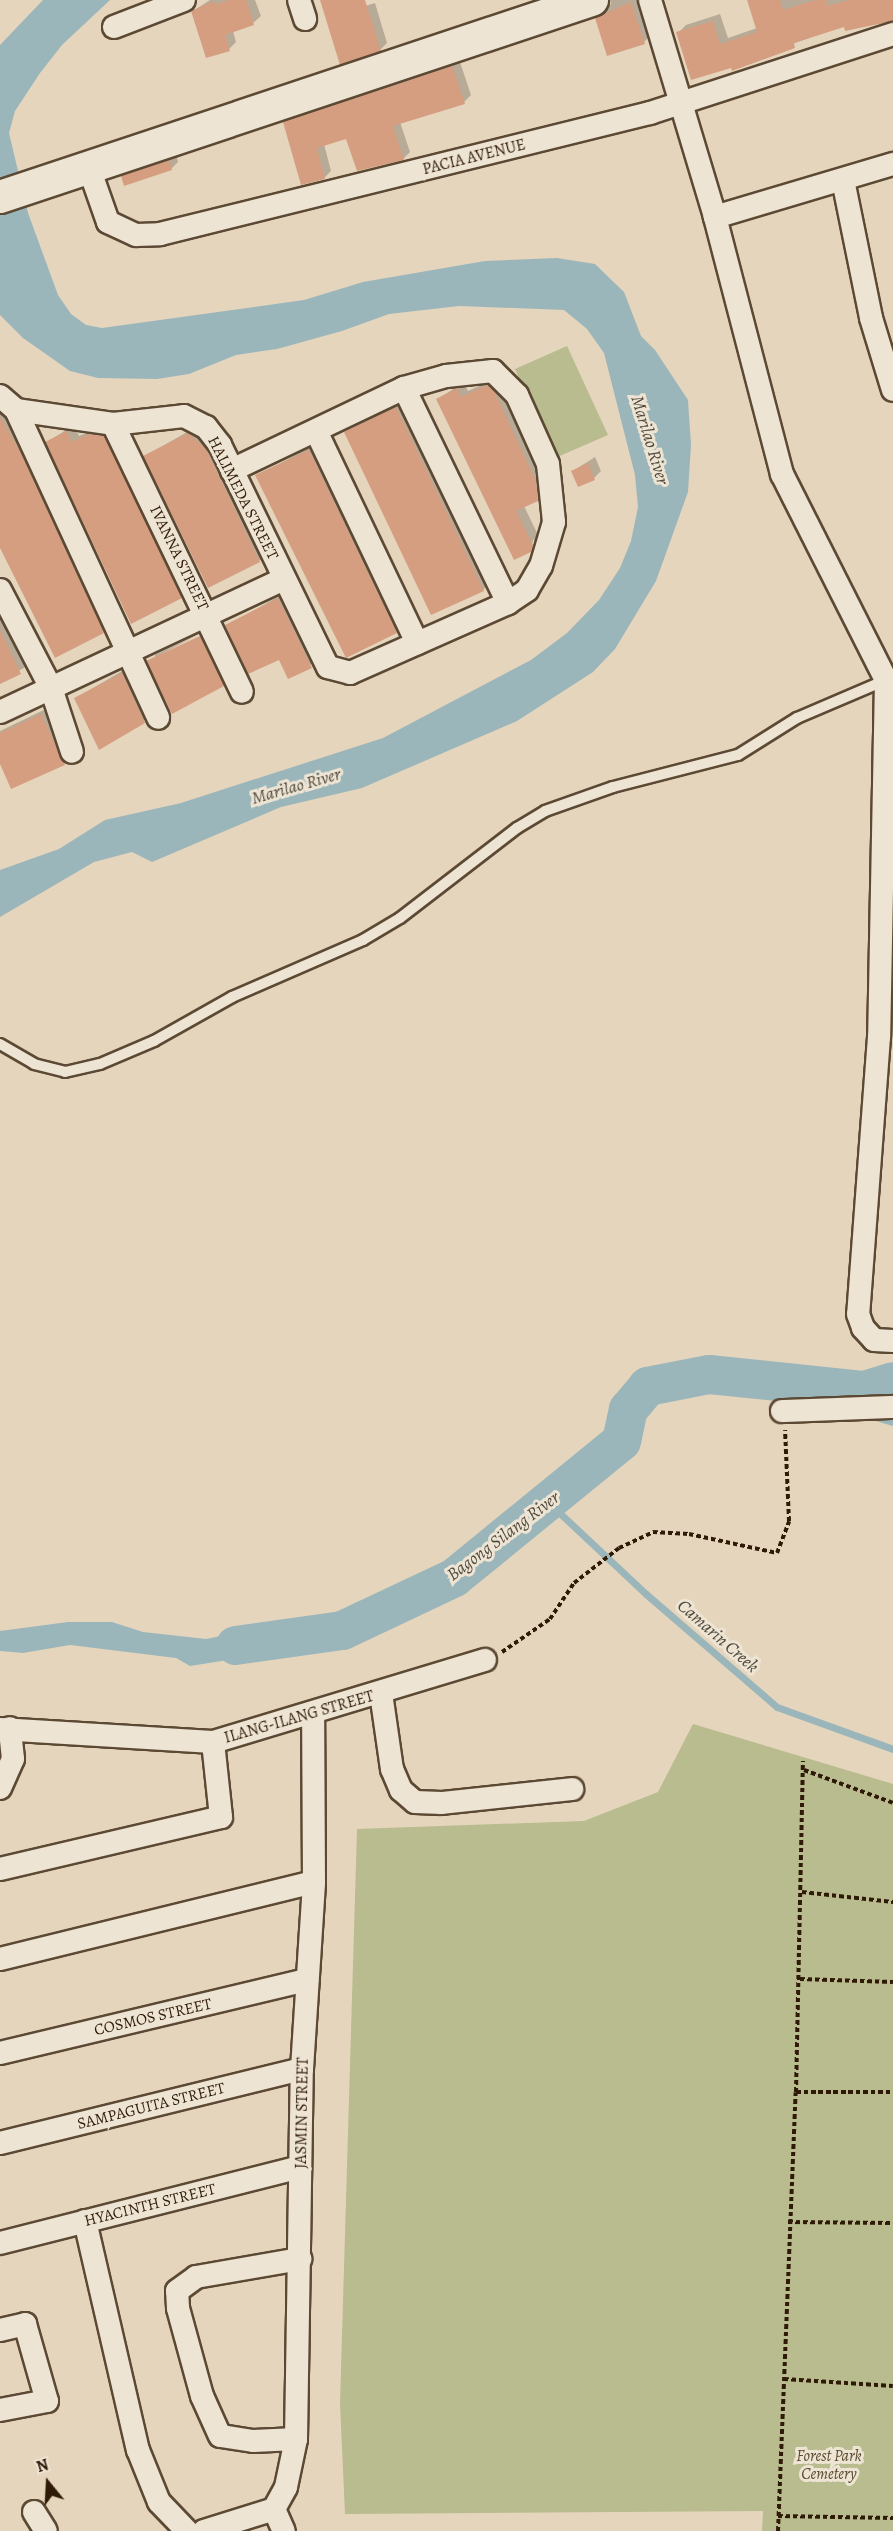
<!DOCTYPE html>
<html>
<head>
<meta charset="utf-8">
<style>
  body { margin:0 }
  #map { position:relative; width:893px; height:2531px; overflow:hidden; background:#e5d5bc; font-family:Alegreya,serif }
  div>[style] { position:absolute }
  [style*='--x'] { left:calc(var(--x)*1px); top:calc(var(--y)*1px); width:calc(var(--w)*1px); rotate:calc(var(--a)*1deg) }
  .green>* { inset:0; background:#b8bc8e }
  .water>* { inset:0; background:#9bb6bb }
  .shadow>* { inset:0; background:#0003 }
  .stream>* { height:7px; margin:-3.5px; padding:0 3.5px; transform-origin:3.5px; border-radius:3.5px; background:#9bb6bb }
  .river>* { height:39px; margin:-19.5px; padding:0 19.5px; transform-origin:19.5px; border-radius:19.5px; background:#9bb6bb }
  .building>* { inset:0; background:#d59e80 }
  .path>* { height:4px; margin-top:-2px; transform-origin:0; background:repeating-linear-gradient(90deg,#2f1a07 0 4.5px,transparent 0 7.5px) }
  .roads { filter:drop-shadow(2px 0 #5c4934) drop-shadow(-2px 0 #5c4934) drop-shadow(0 2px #5c4934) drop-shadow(0 -2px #5c4934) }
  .lane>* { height:10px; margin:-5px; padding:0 5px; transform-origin:5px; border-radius:5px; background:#eee4d3 }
  .street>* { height:22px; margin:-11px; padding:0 11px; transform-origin:11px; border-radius:11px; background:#eee4d3 }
  .secondary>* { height:32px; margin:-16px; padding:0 16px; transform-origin:16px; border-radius:16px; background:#eee4d3 }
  span { translate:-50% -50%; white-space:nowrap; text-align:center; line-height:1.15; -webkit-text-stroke:6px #eee4d3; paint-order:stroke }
  .street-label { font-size:16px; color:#2f1a07 }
  .park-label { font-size:16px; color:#584b30; font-style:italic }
  .water-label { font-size:18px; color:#4f493d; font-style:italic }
  .north { position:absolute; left:18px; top:2453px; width:60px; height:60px; -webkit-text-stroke:4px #eee4d3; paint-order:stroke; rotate:342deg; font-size:16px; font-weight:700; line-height:24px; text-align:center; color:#2f1a07 }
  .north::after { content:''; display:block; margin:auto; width:21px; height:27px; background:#2f1a07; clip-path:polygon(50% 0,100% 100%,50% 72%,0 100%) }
</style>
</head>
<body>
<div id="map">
  <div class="green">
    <div style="clip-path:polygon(567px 346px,608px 435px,555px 458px,515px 369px)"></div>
    <div style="clip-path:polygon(693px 1724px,893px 1784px,893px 2531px,762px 2531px,763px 2511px,345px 2514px,340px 2403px,357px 1829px,584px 1821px,658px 1792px)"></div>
  </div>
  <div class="water">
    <div style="clip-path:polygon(43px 0,110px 0,62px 45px,40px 73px,15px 111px,9px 133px,28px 213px,58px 295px,71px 314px,86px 325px,102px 328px,304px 300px,363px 282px,485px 261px,557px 258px,595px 264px,624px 292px,641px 336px,655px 350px,688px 400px,691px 445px,688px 492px,656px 581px,615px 649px,593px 672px,517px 721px,362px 788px,281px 807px,152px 862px,132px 852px,94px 862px,0 917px,0 870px,59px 849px,105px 820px,181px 803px,383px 738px,531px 660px,567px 633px,599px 600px,620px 568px,631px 541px,638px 507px,635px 475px,604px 353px,587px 329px,564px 310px,459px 306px,389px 314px,342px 331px,277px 349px,236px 355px,189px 374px,157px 379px,98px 378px,70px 371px,23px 338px,0 315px,0 45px)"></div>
    <div style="clip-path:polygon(68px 1622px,112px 1622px,143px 1632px,206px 1639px,261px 1628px,288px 1627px,291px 1650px,190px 1666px,176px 1658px,70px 1645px,23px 1653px,0 1651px,0 1631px)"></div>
  </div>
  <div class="shadow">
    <div style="clip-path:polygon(210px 0,255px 0,261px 16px,253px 23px,233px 31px,236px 42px,229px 49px,193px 11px)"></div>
    <div style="clip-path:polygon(610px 0,640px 0,651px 35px,644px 42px,596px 19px,611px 4px)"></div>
    <div style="clip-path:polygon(748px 0,893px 0,893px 20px,845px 25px,732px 66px,678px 33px,686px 25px,720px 14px,728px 38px,757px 28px)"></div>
    <div style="clip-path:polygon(375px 3px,387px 43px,380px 50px,336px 15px)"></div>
    <div style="clip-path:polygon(459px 59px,471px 95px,464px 102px,400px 122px,410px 152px,403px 159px,347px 137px,324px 144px,331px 171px,324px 178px,285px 122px,292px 115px)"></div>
    <div style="clip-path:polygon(176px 154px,178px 162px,171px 169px,123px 176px,130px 169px)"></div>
    <div style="clip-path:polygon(494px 379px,501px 384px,543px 473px,545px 492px,524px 506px,539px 537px,534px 546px,534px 538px,530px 550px,438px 399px,464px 382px,468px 391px)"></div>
    <div style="clip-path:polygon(403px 401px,490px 583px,483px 590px,346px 432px)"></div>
    <div style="clip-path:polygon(0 403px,110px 624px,103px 631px,0 543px)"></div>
    <div style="clip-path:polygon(74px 425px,79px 436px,97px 428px,111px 430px,188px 590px,181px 597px,47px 442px)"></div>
    <div style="clip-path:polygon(196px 427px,213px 442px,266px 554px,259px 561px,145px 456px)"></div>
    <div style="clip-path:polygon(316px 444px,403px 625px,396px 632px,257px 476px)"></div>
    <div style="clip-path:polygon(595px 457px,601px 471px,594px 478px,573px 471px)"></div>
    <div style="clip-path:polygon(286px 592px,318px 660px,289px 677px,280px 658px,227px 626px)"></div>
    <div style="clip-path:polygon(0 611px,27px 666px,0 682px)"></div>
    <div style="clip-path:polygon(evenodd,207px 630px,230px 678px,223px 685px,148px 661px,207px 630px,206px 631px,207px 634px,155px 659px,155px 655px,206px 631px)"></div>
    <div style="clip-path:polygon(129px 667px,152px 715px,100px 748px,76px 698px)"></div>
    <div style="clip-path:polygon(48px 708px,71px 756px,64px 763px,0 761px,0 731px)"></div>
  </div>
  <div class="stream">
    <div style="--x:826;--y:1385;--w:22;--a:39"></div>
    <div style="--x:872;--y:1416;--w:22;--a:16"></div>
    <div style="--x:549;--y:1503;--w:133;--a:43.2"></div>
    <div style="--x:646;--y:1594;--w:173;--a:40.8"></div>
    <div style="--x:777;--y:1707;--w:123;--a:19.9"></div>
  </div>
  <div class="river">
    <div style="--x:235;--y:1645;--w:108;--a:-8"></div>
    <div style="--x:342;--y:1630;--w:124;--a:-25.3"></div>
    <div style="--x:454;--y:1577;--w:215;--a:-39.2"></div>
    <div style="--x:621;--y:1441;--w:33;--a:-78"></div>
    <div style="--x:628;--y:1409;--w:30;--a:-50"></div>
    <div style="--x:647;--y:1386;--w:63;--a:-11"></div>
    <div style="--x:709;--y:1374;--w:156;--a:5.9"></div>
    <div style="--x:864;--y:1390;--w:30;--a:-17"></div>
  </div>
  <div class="building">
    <div style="clip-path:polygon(229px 0,246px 0,254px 25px,225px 35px,230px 51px,206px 58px,191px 11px,214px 1px,215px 5px)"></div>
    <div style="clip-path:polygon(320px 0,365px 0,381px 51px,340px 65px)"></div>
    <div style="clip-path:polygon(747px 0,780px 0,783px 10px,815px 0,826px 0,828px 6px,849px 0,893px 0,893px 21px,845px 31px,844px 27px,794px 43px,795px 48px,732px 71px,731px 68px,691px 80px,676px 32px,713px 21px,720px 44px,757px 32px)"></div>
    <div style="clip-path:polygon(631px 2px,645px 44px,607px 56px,595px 18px)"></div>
    <div style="clip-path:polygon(452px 66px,465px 104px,393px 126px,404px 160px,357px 171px,346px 139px,317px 148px,325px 179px,301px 185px,283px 122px)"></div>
    <div style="clip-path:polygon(169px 160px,172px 170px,124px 186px,121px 176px)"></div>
    <div style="clip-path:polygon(487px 385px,494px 391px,536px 481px,538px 501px,516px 511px,533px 545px,531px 552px,514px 560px,436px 399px,457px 388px,461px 397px)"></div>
    <div style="clip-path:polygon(396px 407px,484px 591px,431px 615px,344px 432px)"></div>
    <div style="clip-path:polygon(0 417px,21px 453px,104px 633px,55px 658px,0 548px)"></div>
    <div style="clip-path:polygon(67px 431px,72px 442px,89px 434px,104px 436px,182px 598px,131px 624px,45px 442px)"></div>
    <div style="clip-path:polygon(188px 433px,206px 449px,260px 562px,208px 588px,143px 456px)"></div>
    <div style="clip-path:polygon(309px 450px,397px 633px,346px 658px,255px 475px)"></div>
    <div style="clip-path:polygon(588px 463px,595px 480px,578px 487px,571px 471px)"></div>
    <div style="clip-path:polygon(278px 598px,312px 668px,288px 679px,279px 660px,248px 674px,225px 625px)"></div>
    <div style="clip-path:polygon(0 630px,21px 674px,0 684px)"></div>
    <div style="clip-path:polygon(200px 636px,224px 686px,172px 714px,146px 661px)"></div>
    <div style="clip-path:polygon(122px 673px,145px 723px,99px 750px,74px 698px)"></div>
    <div style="clip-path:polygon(41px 714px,65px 765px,11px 789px,0 764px,0 733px)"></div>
  </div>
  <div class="path">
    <div style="--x:502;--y:1652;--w:58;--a:-34.5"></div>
    <div style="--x:550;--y:1619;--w:43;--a:-56.3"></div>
    <div style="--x:574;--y:1583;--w:57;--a:-37.9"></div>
    <div style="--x:619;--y:1548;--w:38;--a:-25"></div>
    <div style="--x:653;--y:1532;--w:36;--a:3"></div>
    <div style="--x:689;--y:1534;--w:90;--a:12.2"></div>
    <div style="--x:777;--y:1553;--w:34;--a:-69"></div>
    <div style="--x:789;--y:1521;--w:91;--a:-92.5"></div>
    <div style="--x:804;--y:1770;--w:95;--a:20.3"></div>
    <div style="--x:802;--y:1892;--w:92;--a:6.3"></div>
    <div style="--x:800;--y:1979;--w:93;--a:1.8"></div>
    <div style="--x:796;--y:2092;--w:97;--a:0"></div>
    <div style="--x:788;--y:2222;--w:105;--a:0.5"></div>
    <div style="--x:784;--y:2379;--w:109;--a:3.7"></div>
    <div style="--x:778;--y:2516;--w:115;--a:1"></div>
    <div style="--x:778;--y:2531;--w:439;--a:-87.7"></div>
    <div style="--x:796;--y:2092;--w:331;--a:-88.8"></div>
  </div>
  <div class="roads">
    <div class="lane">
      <div style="--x:0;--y:1044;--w:39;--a:30"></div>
      <div style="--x:34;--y:1064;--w:32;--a:14"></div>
      <div style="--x:65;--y:1072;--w:36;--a:-13"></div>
      <div style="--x:100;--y:1064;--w:59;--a:-23.1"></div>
      <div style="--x:154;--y:1041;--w:90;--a:-29.4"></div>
      <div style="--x:232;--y:997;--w:143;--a:-23.5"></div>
      <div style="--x:363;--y:940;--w:43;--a:-30.7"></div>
      <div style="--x:400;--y:918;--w:148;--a:-37.6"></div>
      <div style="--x:517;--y:828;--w:33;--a:-31"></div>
      <div style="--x:545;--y:811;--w:72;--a:-19.4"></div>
      <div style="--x:613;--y:787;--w:129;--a:-14.4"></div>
      <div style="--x:738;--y:755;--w:70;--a:-32.1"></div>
      <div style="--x:797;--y:718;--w:97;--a:-23.1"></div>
    </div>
    <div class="street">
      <div style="--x:299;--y:0;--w:20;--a:72"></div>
      <div style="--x:650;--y:0;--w:227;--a:73.3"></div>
      <div style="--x:715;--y:217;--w:266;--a:75.4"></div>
      <div style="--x:782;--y:474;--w:231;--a:63.2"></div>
      <div style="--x:886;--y:680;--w:357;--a:91.1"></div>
      <div style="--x:879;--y:1037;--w:278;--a:94.3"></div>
      <div style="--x:858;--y:1314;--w:15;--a:70"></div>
      <div style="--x:863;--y:1328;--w:16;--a:47"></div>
      <div style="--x:874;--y:1340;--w:19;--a:3"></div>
      <div style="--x:114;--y:27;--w:75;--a:-21.1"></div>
      <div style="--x:89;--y:168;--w:57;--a:70.6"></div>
      <div style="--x:108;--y:222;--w:31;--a:25"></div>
      <div style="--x:136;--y:235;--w:24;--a:-2"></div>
      <div style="--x:160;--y:234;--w:505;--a:-13.87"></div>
      <div style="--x:650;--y:113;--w:256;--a:-18"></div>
      <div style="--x:843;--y:180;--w:141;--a:78.5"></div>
      <div style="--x:871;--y:318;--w:75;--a:73"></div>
      <div style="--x:715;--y:217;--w:186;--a:-16.6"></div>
      <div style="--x:404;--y:388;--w:239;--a:64.2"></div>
      <div style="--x:0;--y:396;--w:21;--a:41"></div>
      <div style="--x:16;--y:410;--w:98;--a:8.2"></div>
      <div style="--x:113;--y:424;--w:71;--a:-6.4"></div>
      <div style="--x:184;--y:416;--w:25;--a:27"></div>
      <div style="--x:206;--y:427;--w:23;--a:52"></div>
      <div style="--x:220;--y:445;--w:247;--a:64.1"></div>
      <div style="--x:328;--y:667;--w:23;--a:15"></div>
      <div style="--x:350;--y:673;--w:173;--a:-23.9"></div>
      <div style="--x:508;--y:603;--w:23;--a:-34"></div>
      <div style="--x:527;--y:590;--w:28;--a:-60"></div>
      <div style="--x:541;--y:566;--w:46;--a:-73.5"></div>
      <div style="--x:554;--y:522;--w:58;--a:-95.9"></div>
      <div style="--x:548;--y:464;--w:76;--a:-114.2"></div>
      <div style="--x:517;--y:395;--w:34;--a:-135"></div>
      <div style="--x:493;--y:371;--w:47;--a:173.9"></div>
      <div style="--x:446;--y:376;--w:44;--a:164.1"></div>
      <div style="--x:404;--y:388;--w:191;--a:154.5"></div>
      <div style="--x:16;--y:410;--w:339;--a:65.2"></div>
      <div style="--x:113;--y:424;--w:297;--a:64.3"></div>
      <div style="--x:316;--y:431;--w:235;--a:64.5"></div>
      <div style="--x:0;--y:590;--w:110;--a:62.5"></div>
      <div style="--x:51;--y:688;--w:67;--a:71.8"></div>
      <div style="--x:0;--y:712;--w:314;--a:-25.1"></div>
      <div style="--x:782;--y:1411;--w:111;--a:-2.1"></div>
      <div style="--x:381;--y:1693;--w:77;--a:81.8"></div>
      <div style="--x:392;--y:1769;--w:23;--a:67"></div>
      <div style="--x:401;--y:1790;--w:18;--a:41"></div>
      <div style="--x:415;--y:1802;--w:27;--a:2"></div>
      <div style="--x:442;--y:1803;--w:131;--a:-6.1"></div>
      <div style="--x:0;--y:1729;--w:213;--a:3.5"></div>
      <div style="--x:213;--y:1742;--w:284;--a:-16.8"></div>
      <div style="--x:0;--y:1788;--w:32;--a:-66"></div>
      <div style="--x:13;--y:1759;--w:31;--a:-96"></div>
      <div style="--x:0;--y:1869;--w:227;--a:-13.2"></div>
      <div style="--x:221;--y:1817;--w:75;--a:-96.1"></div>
      <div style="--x:0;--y:1959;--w:323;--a:-13.8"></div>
      <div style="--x:0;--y:2053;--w:316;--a:-13.4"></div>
      <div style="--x:0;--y:2143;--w:311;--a:-13.8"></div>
      <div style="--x:85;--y:2221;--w:235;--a:77"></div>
      <div style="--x:138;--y:2450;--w:56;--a:68"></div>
      <div style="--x:159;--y:2502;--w:40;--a:46"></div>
      <div style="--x:0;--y:2243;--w:309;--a:-14.2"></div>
      <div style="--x:0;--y:2330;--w:26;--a:-13"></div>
      <div style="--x:25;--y:2324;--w:80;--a:74.1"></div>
      <div style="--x:47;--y:2401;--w:48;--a:169.2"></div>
      <div style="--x:296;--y:2439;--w:43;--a:177.3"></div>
      <div style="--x:253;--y:2441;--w:33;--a:-171"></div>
      <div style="--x:220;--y:2436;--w:44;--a:-114.2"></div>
      <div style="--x:202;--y:2396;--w:91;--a:-105.3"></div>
      <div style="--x:178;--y:2308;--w:17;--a:-93"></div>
      <div style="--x:177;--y:2291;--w:24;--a:-36"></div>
      <div style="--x:196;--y:2277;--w:106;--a:-9.8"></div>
      <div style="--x:274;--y:2509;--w:25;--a:-61"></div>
      <div style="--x:286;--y:2487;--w:49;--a:-78.2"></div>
      <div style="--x:296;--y:2439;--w:370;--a:-89.1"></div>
      <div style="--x:302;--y:2069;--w:187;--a:-86.3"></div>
      <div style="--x:314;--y:1882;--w:169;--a:-90.3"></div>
      <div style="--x:274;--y:2509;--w:24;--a:66"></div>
      <div style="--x:34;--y:2512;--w:22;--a:58"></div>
      <div style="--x:204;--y:2531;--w:73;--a:-17.4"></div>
    </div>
    <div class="secondary">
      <div style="--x:0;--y:197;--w:624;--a:-18.41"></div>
    </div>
  </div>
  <div class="street-label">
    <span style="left:474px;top:157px;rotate:-14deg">PACIA AVENUE</span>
    <span style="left:243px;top:498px;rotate:63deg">HALIMEDA STREET</span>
    <span style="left:179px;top:558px;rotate:64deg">IVANNA STREET</span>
    <span style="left:299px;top:1717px;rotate:-16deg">ILANG-ILANG STREET</span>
    <span style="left:153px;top:2017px;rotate:-13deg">COSMOS STREET</span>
    <span style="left:151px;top:2106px;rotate:-14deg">SAMPAGUITA STREET</span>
    <span style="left:302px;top:2113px;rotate:-89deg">JASMIN STREET</span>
    <span style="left:150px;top:2205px;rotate:-14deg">HYACINTH STREET</span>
  </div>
  <div class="park-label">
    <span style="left:829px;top:2465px">Forest Park<br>Cemetery</span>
  </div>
  <div class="water-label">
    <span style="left:650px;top:440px;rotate:73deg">Marilao River</span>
    <span style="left:296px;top:786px;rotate:-16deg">Marilao River</span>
    <span style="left:503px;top:1536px;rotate:-37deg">Bagong Silang River</span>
    <span style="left:718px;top:1636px;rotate:41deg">Camarin Creek</span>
  </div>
  <div class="north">N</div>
</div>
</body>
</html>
